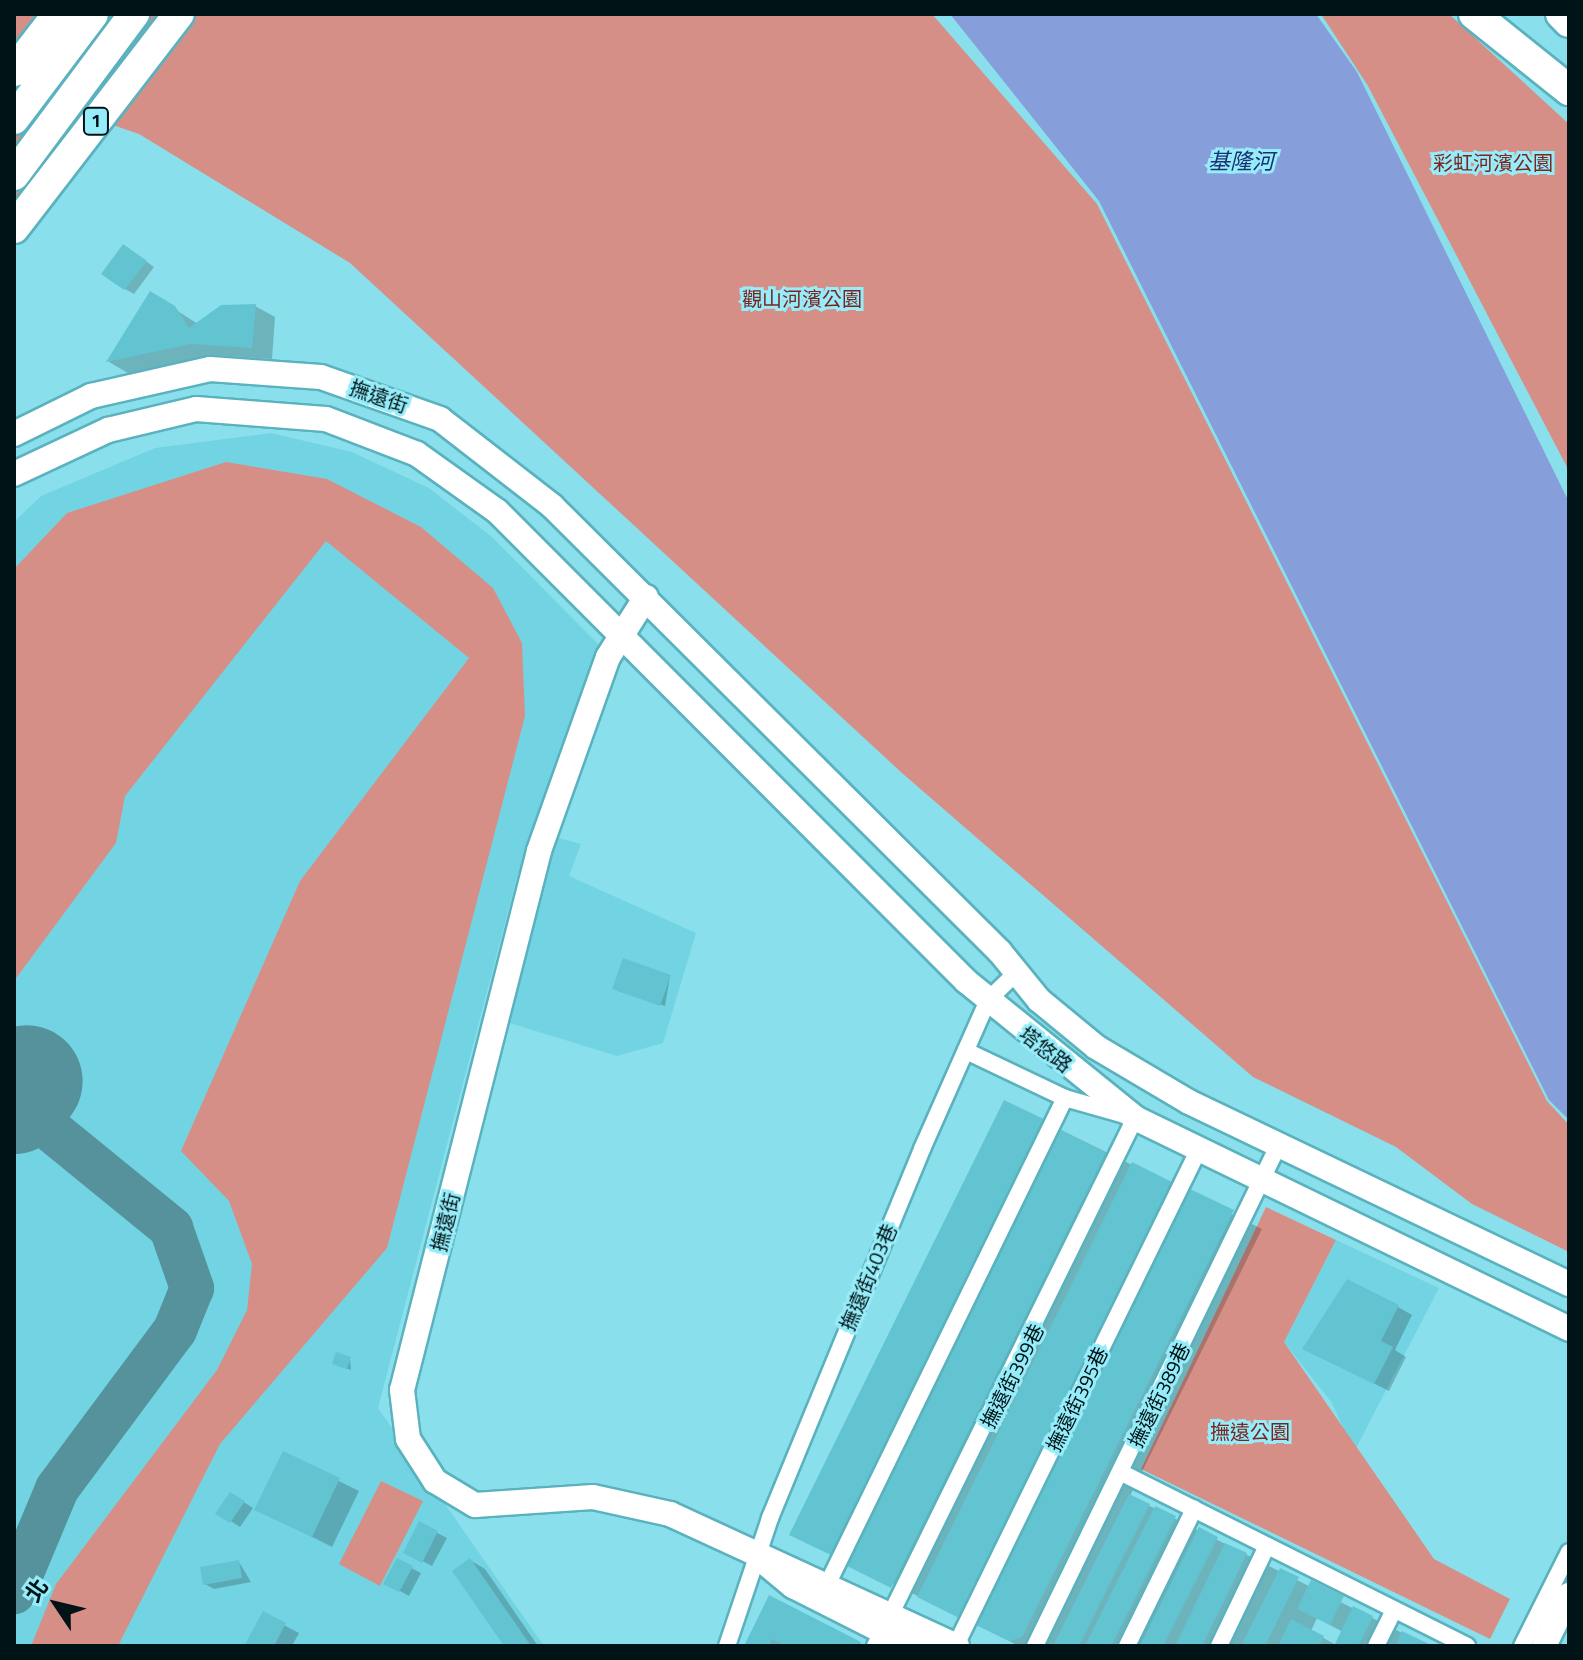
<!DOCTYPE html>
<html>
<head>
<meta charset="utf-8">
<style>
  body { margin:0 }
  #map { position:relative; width:1583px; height:1660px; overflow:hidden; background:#89e0ec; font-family:"Titillium Web","Noto Sans TC",sans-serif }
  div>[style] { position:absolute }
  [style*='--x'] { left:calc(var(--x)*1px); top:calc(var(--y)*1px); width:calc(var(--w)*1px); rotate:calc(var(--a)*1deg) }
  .built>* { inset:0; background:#72d4e2 }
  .green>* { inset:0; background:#d68f87 }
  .water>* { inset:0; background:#869eda }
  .shadow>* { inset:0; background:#0003 }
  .taxiway>* { height:44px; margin:-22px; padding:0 22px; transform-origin:22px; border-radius:22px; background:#55929c }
  .runway>* { height:112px; margin:-56px; padding:0 56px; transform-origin:56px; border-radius:56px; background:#55929c }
  .building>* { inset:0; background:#63c4d1 }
  .roads { filter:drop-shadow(2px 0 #5ab2be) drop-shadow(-2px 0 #5ab2be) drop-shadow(0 2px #5ab2be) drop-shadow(0 -2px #5ab2be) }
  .street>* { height:16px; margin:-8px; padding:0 8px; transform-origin:8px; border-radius:8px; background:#fff }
  .secondary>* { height:24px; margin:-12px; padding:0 12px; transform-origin:12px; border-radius:12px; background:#fff }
  .highway>* { height:30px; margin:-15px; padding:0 15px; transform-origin:15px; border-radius:15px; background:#fff }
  span { translate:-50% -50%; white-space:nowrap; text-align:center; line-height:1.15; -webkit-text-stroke:6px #96edf9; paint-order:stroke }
  .shield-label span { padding:2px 6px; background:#96edf9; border:2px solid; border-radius:6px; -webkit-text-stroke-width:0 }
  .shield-label { font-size:18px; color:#001317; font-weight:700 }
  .park-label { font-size:20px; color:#7c2420 }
  .street-label { font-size:20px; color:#001317 }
  .water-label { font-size:22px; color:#1b2f75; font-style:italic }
  .frame { position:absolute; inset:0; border:16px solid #001317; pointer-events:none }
  .north { position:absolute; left:16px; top:1564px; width:80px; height:80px; -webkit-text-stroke:6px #96edf9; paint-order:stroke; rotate:305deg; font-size:22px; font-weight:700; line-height:32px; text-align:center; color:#001317 }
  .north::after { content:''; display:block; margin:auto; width:28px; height:36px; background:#001317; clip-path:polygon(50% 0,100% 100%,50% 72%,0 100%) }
</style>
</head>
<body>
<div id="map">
  <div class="built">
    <div style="clip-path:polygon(271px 433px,352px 452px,429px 488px,492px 537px,600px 646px,517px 877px,378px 1408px,544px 1646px,14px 1646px,14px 522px,41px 496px,155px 448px)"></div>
    <div style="clip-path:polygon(555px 837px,581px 844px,569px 876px,696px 933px,663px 1043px,617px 1056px,503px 1021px)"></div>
    <div style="clip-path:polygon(1336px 1240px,1439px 1288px,1354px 1452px,1332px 1403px,1284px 1342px)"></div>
  </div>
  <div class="green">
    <div style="clip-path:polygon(14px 14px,932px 14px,1097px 204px,1547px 1101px,1569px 1125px,1569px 1252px,1472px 1204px,1396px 1147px,1253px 1077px,902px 773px,350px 263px,139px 134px,101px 121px,14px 202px)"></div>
    <div style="clip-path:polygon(1321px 14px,1449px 14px,1569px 124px,1569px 471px,1368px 86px)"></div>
    <div style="clip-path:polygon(226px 462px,327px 479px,421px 527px,493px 588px,522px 643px,525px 716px,387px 1248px,220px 1444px,118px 1646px,31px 1646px,56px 1584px,217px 1370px,247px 1310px,252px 1264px,229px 1201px,181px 1151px,300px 881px,469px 658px,326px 541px,125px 796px,116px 843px,14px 981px,14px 569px,67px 513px)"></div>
    <div style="clip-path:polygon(1266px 1207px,1336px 1240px,1284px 1342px,1434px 1559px,1510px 1599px,1490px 1639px,1141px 1469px)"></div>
    <div style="clip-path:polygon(381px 1481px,423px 1501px,380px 1586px,339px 1564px)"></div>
  </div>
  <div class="water">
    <div style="clip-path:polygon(950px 14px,1316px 14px,1357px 72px,1569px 502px,1569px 1120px,1549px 1100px,1099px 201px)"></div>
  </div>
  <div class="shadow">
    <div style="clip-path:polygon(133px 252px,154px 267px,134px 294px,125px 289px)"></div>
    <div style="clip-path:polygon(151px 294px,198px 324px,255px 306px,275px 317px,272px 359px,212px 355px,128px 373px,109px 362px)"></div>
    <div style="clip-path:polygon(670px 977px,665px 1006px,618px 991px)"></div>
    <div style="clip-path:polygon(evenodd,1049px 1124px,1262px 1229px,1130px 1496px,1428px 1646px,1019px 1646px,792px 1534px,1049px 1124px,1317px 1618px,1343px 1632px,1336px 1645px,1311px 1631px,1317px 1618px)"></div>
    <div style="clip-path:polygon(1398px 1307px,1412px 1315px,1395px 1350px,1406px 1357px,1389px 1391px,1319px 1356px)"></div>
    <div style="clip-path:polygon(350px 1359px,351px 1370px,338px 1366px)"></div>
    <div style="clip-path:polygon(284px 1454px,359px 1491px,332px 1547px,257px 1509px)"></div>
    <div style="clip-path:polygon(231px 1494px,253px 1508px,240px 1527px,218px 1513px)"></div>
    <div style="clip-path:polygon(420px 1524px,447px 1538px,432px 1566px,405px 1552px)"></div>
    <div style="clip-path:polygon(470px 1560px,485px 1569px,538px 1646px,507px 1646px)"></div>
    <div style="clip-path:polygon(398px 1561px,421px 1573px,409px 1596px,386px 1583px)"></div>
    <div style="clip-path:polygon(239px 1562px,251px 1582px,214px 1589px,205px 1584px)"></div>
    <div style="clip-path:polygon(769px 1597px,865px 1646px,746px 1646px)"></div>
    <div style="clip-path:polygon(263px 1614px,299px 1633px,292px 1646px,246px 1646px)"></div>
  </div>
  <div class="taxiway">
    <div style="--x:14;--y:1100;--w:203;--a:39.2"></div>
    <div style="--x:171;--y:1228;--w:64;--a:70.7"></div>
    <div style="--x:192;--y:1288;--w:45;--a:112"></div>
    <div style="--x:175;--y:1330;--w:198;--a:126.6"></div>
    <div style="--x:57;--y:1489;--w:112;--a:112.7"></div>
  </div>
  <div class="runway">
    <div style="--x:14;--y:1098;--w:21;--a:-53"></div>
  </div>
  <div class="building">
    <div style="clip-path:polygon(123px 244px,147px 261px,124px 290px,101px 274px)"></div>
    <div style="clip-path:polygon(150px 291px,175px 306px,189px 328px,221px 305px,256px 304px,252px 348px,191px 344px,106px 362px)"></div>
    <div style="clip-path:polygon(623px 958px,671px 975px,660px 1006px,612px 989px)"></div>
    <div style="clip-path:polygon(1004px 1100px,1050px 1122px,835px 1557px,789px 1535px)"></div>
    <div style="clip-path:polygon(1060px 1130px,1106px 1153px,891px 1588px,845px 1565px)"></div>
    <div style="clip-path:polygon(1132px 1162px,1178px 1185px,963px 1620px,917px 1597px)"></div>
    <div style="clip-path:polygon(1188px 1188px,1234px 1210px,1022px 1637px,1010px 1641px,972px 1623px)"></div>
    <div style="clip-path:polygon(1347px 1279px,1399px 1305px,1381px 1341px,1393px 1347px,1374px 1384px,1302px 1349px)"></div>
    <div style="clip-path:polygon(336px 1352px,351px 1357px,347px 1369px,332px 1364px)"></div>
    <div style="clip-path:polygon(283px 1451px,340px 1478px,312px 1537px,254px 1510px)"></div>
    <div style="clip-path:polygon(230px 1492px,245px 1501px,230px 1523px,215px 1514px)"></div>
    <div style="clip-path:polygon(1129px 1494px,1150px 1504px,1116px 1571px,1079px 1646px,1053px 1646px)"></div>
    <div style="clip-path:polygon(1155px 1506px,1176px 1516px,1111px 1646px,1085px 1646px)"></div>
    <div style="clip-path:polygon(419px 1521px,438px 1531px,422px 1563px,403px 1553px)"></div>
    <div style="clip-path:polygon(1199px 1527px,1218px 1537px,1197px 1579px,1163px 1646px,1140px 1646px)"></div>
    <div style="clip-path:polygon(1225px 1543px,1247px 1553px,1227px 1595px,1202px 1646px,1175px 1646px)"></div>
    <div style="clip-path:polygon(397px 1558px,413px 1566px,399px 1592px,383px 1584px)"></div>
    <div style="clip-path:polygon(470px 1558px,531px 1646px,504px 1646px,452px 1571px)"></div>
    <div style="clip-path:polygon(239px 1560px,242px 1578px,203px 1585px,200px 1567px)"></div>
    <div style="clip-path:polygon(1280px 1568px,1299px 1577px,1266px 1644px,1241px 1646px)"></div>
    <div style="clip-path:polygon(1311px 1580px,1344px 1596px,1330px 1625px,1297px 1609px)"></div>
    <div style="clip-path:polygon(769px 1595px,861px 1642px,859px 1646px,785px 1646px,772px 1639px,769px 1646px,744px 1646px)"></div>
    <div style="clip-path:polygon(1353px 1606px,1373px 1616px,1365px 1633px,1358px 1646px,1334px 1646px)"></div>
    <div style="clip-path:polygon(263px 1611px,286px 1623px,274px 1646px,244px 1646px)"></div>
    <div style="clip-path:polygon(1291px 1619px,1324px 1636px,1319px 1646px,1279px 1644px)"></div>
    <div style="clip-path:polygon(1402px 1631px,1433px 1646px,1395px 1646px)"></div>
  </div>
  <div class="roads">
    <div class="street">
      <div style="--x:1122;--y:1473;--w:386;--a:26.6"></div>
      <div style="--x:828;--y:1583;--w:540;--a:-63.96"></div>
      <div style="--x:956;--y:1645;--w:548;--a:-63.9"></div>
      <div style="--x:727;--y:1646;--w:135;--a:-71.4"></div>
      <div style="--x:770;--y:1518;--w:399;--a:-67.6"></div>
      <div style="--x:922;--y:1149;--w:163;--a:-66.1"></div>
      <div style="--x:988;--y:1000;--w:40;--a:-44"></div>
      <div style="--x:875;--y:1646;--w:589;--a:-63.78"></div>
      <div style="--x:1135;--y:1118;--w:73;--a:-164.1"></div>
      <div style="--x:1065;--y:1098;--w:110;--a:-154.6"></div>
      <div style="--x:1035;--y:1646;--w:560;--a:-64.08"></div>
      <div style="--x:1127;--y:1646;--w:153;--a:-63.9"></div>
      <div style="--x:1219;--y:1646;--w:111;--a:-64.4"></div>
      <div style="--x:1376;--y:1646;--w:40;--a:-63.4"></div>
      <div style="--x:1522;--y:1646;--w:105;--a:-63.4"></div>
    </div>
    <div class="secondary">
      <div style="--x:14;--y:434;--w:86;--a:-26.3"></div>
      <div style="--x:91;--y:396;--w:122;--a:-12.8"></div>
      <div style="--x:210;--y:369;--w:111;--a:4.1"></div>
      <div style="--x:321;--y:377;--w:126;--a:19.4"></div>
      <div style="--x:440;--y:419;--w:142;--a:37.8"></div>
      <div style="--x:552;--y:506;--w:632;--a:44.87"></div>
      <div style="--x:1000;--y:952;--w:62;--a:50.9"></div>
      <div style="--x:1039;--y:1000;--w:74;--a:39.5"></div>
      <div style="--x:1096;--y:1047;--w:108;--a:30.6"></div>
      <div style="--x:1189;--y:1102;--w:421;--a:25.6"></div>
      <div style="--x:14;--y:474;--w:104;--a:-25.1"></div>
      <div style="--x:108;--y:430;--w:90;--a:-13.4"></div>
      <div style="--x:196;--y:409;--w:130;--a:4.4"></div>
      <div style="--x:326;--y:419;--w:97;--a:21"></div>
      <div style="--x:417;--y:454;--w:98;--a:35.5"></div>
      <div style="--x:497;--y:511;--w:664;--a:45.06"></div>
      <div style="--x:966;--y:981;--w:218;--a:39"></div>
      <div style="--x:1135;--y:1118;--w:483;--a:25.9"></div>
      <div style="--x:646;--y:597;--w:71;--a:122.3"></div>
      <div style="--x:608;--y:657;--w:206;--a:109.6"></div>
      <div style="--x:539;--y:851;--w:556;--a:104.26"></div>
      <div style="--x:402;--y:1390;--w:49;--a:83"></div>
      <div style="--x:408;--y:1439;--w:50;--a:57.3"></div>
      <div style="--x:435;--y:1481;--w:47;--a:31"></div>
      <div style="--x:475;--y:1505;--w:118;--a:-3.9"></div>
      <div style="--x:593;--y:1497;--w:79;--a:12.4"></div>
      <div style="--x:670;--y:1514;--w:316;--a:24.7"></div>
      <div style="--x:764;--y:1562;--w:38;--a:40"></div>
      <div style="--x:793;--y:1586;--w:133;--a:26.8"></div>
      <div style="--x:1544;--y:1646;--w:57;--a:-63.9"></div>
    </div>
    <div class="highway">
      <div style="--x:1474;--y:14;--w:122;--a:38.7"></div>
      <div style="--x:1561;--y:14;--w:11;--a:45"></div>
      <div style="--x:14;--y:71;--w:72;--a:-52.3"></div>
      <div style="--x:14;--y:119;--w:131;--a:-53"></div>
      <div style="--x:14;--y:175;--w:201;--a:-53.3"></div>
      <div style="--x:14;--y:228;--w:270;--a:-52.4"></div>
    </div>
  </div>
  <div class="shield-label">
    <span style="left:96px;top:121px">1</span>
  </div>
  <div class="park-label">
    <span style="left:1493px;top:162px">彩虹河濱公園</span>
    <span style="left:802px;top:298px">觀山河濱公園</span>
    <span style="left:1250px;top:1431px">撫遠公園</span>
  </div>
  <div class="street-label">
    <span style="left:379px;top:396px;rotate:19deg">撫遠街</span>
    <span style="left:1046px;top:1049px;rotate:38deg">塔悠路</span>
    <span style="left:445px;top:1222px;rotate:-76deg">撫遠街</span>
    <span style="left:868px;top:1277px;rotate:-67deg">撫遠街403巷</span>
    <span style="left:1012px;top:1376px;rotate:-63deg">撫遠街399巷</span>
    <span style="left:1159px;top:1395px;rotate:-64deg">撫遠街389巷</span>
    <span style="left:1077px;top:1399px;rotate:-64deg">撫遠街395巷</span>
  </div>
  <div class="water-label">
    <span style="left:1241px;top:162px">基隆河</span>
  </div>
  <div class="frame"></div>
  <div class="north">北</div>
</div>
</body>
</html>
